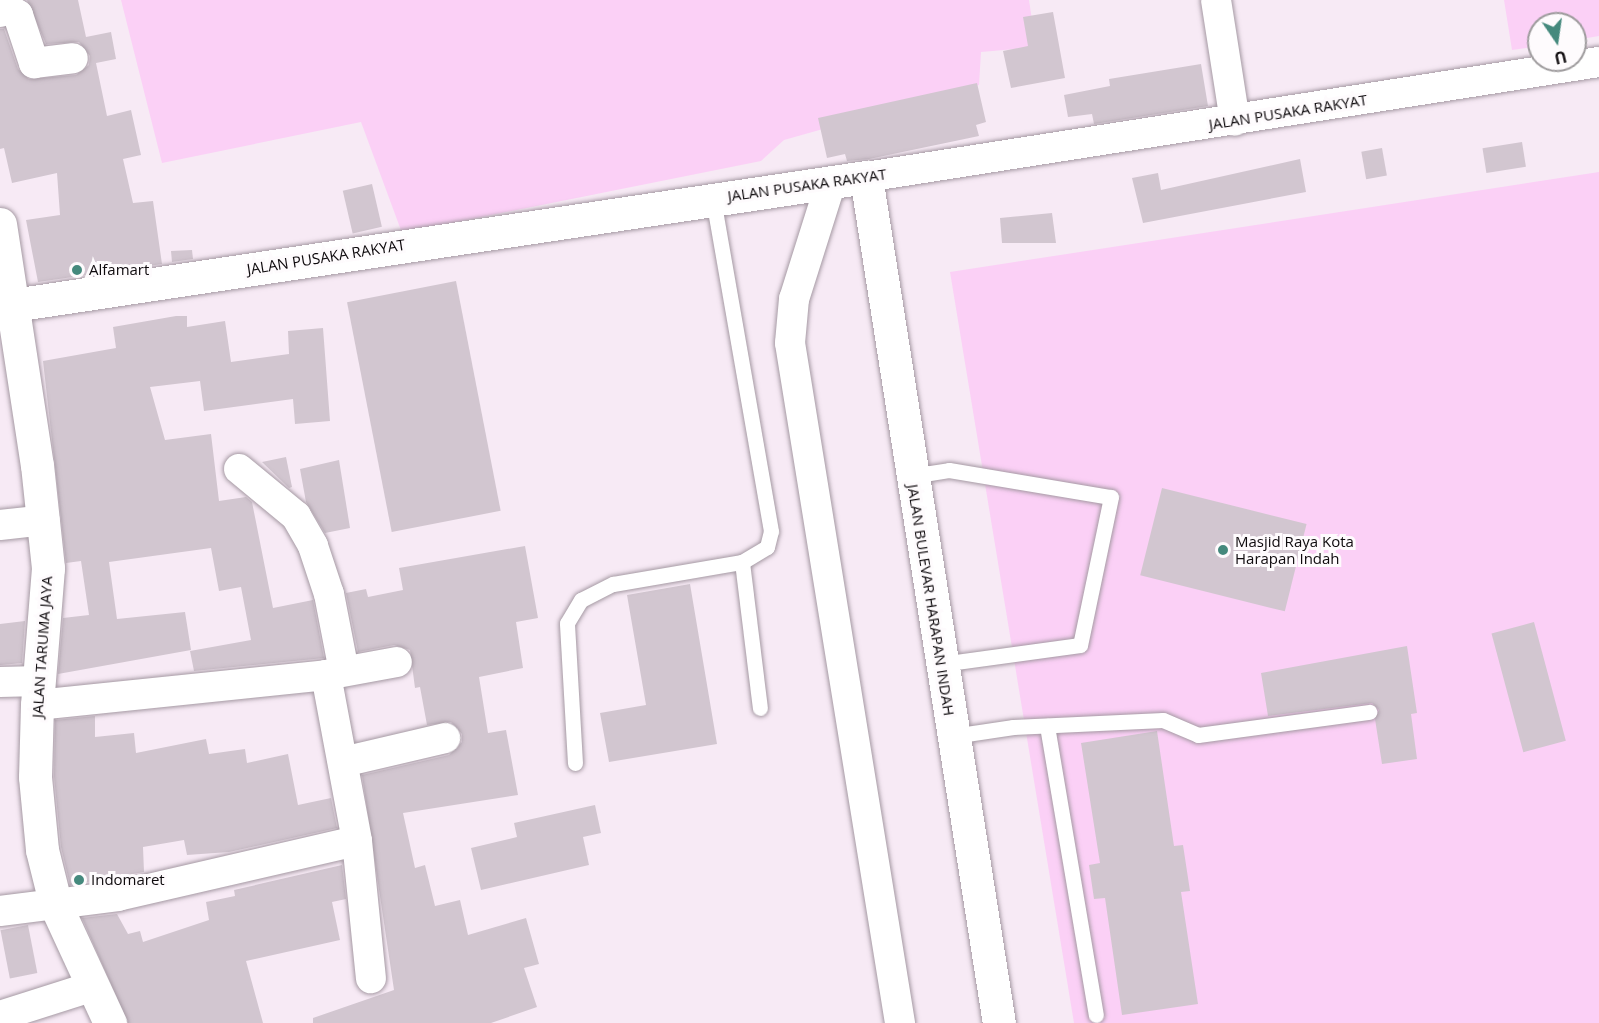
<!DOCTYPE html>
<html>
<head>
<meta charset="utf-8">
<style>
  body { margin:0 }
  #map { position:relative; width:1599px; height:1023px; overflow:hidden; background:#f7eaf5; font-family:"Open Sans",sans-serif }
  div>[style] { position:absolute }
  [style*='--x'] { left:calc(var(--x)*1px); top:calc(var(--y)*1px); width:calc(var(--w)*1px); rotate:calc(var(--a)*1deg) }
  .green>* { inset:0; background:#fbd0f6 }
  .building>* { inset:0; background:#d2c6d0; transform-origin:0 0 }
  .roads { filter:drop-shadow(0 0 2px #a599a3) drop-shadow(0 0 2px #a599a3) }
  .service>* { height:15px; margin:-7.5px; padding:0 7.5px; transform-origin:7.5px; border-radius:7.5px; background:#fff }
  .minor>* { height:30px; margin:-15px; padding:0 15px; transform-origin:15px; border-radius:15px; background:#fff }
  .tertiary>* { height:33px; margin:-16.5px; padding:0 16.5px; transform-origin:16.5px; border-radius:16.5px; background:#fff }
  .primary>* { height:33px; margin:-16.5px; padding:0 16.5px; transform-origin:16.5px; border-radius:16.5px; background:#fff }
  .dots>* { width:16px; height:16px; translate:-50% -50%; box-sizing:border-box; border:3px solid #fefbfd; border-radius:50% }
  span { translate:-50% -50%; white-space:nowrap; text-align:center; line-height:1.15; -webkit-text-stroke:6px #fefbfd; paint-order:stroke }
  .street-label { font-size:15px; color:#0e0a0d }
  .poi-label { font-size:15px; color:#0e0a0d }
  .left { translate:0 -50%; text-align:left }
  .north { position:absolute; left:1527px; top:12px; width:60px; height:60px; box-sizing:border-box; background:#fefbfd; border:2px solid #9e9b9d; border-radius:50%; rotate:167deg; font-size:16px; font-weight:700; line-height:24px; text-align:center; color:#0e0a0d }
  .north::after { content:''; display:block; margin:auto; width:21px; height:27px; background:#45897d; clip-path:polygon(50% 0,100% 100%,50% 72%,0 100%) }
</style>
</head>
<body>
<div id="map">
  <div class="green">
    <div style="clip-path:polygon(121px 0,1029px 0,1036px 47px,981px 52px,979px 85px,784px 140px,761px 161px,402px 233px,361px 122px,162px 163px)"></div>
    <div style="clip-path:polygon(1504px 0,1599px 0,1599px 36px,1575px 40px,1575px 24px,1539px 24px,1539px 46px,1512px 50px)"></div>
    <div style="clip-path:polygon(1599px 172px,1599px 1023px,1074px 1023px,950px 272px)"></div>
  </div>
  <div class="building">
    <div style="clip-path:polygon(27px 0,78px 0,86px 37px,111px 32px,116px 59px,96px 63px,107px 116px,131px 110px,141px 155px,123px 159px,133px 203px,153px 201px,162px 264px,38px 282px,26px 220px,60px 215px,57px 173px,12px 183px,4px 148px,0 149px,0 29px,4px 29px,18px 69px,29px 79px,76px 75px,89px 65px,90px 56px,79px 42px,46px 44px)"></div>
    <div style="clip-path:polygon(1053px 12px,1065px 78px,1011px 88px,1003px 51px,1028px 46px,1023px 17px)"></div>
    <div style="clip-path:polygon(1201px 64px,1208px 106px,1094px 124px,1092px 114px,1068px 117px,1064px 95px,1110px 86px,1109px 79px)"></div>
    <div style="clip-path:polygon(977px 83px,986px 122px,976px 125px,979px 136px,869px 159px,847px 161px,845px 154px,827px 158px,818px 118px)"></div>
    <div style="left:1522px;top:142px;width:25px;height:40px;rotate:81deg"></div>
    <div style="left:1382px;top:148px;width:28px;height:21px;rotate:80deg"></div>
    <div style="clip-path:polygon(1300px 159px,1306px 192px,1143px 223px,1132px 178px,1158px 173px,1161px 190px)"></div>
    <div style="left:372px;top:184px;width:44px;height:30px;rotate:77deg"></div>
    <div style="clip-path:polygon(1052px 213px,1056px 243px,1002px 243px,1000px 218px)"></div>
    <div style="clip-path:polygon(192px 250px,193px 259px,172px 262px,171px 251px)"></div>
    <div style="left:456px;top:281px;width:234px;height:111px;rotate:79deg"></div>
    <div style="clip-path:polygon(176px 316px,187px 316px,187px 327px,225px 321px,231px 362px,289px 354px,288px 331px,323px 328px,330px 421px,295px 424px,293px 399px,204px 411px,200px 381px,150px 387px,165px 440px,211px 434px,219px 501px,246px 497px,252px 502px,273px 608px,313px 600px,324px 658px,194px 671px,190px 651px,251px 640px,241px 587px,219px 591px,211px 548px,109px 562px,117px 619px,185px 612px,191px 650px,58px 674px,63px 618px,89px 615px,81px 561px,66px 563px,43px 361px,116px 348px,113px 327px)"></div>
    <div style="clip-path:polygon(286px 457px,292px 487px,289px 488px,262px 462px)"></div>
    <div style="clip-path:polygon(339px 460px,350px 528px,325px 533px,306px 502px,300px 469px)"></div>
    <div style="left:1162px;top:488px;width:149px;height:90px;rotate:14deg"></div>
    <div style="clip-path:polygon(525px 546px,538px 618px,516px 622px,523px 668px,479px 677px,488px 733px,506px 730px,518px 795px,403px 813px,415px 868px,425px 865px,435px 906px,460px 900px,468px 935px,526px 918px,539px 964px,524px 968px,537px 1007px,491px 1023px,313px 1023px,313px 1018px,394px 990px,362px 775px,449px 755px,462px 742px,462px 734px,451px 722px,427px 725px,420px 687px,415px 688px,410px 650px,394px 645px,358px 652px,346px 593px,366px 589px,368px 597px,403px 590px,399px 568px)"></div>
    <div style="clip-path:polygon(690px 584px,717px 744px,609px 762px,600px 713px,646px 705px,627px 595px)"></div>
    <div style="clip-path:polygon(25px 621px,22px 663px,0 665px,0 624px)"></div>
    <div style="left:1534px;top:622px;width:123px;height:44px;rotate:75deg"></div>
    <div style="clip-path:polygon(1407px 646px,1417px 713px,1411px 714px,1417px 759px,1382px 764px,1375px 719px,1379px 710px,1372px 703px,1268px 716px,1261px 673px)"></div>
    <div style="clip-path:polygon(95px 716px,95px 737px,134px 733px,136px 753px,206px 739px,209px 754px,245px 749px,247px 763px,288px 754px,298px 805px,331px 798px,337px 828px,229px 852px,187px 855px,184px 840px,143px 847px,144px 872px,70px 885px,61px 847px,54px 776px,55px 720px)"></div>
    <div style="clip-path:polygon(1157px 731px,1174px 846px,1183px 845px,1190px 891px,1181px 892px,1198px 1004px,1122px 1015px,1105px 898px,1094px 899px,1089px 865px,1100px 863px,1081px 743px)"></div>
    <div style="clip-path:polygon(595px 805px,601px 833px,583px 837px,589px 865px,481px 890px,471px 848px,517px 837px,514px 823px)"></div>
    <div style="clip-path:polygon(342px 865px,346px 899px,332px 902px,340px 940px,246px 961px,263px 1023px,128px 1023px,82px 918px,117px 914px,128px 934px,140px 931px,143px 942px,209px 920px,206px 902px,235px 896px,234px 890px)"></div>
    <div style="left:28px;top:925px;width:49px;height:28px;rotate:79deg"></div>
  </div>
  <div class="roads">
    <div class="service">
      <div style="--x:911;--y:476;--w:38;--a:-9"></div>
      <div style="--x:949;--y:470;--w:164;--a:9.5"></div>
      <div style="--x:1111;--y:497;--w:151;--a:101.8"></div>
      <div style="--x:1080;--y:645;--w:140;--a:172.2"></div>
      <div style="--x:742;--y:562;--w:147;--a:83"></div>
      <div style="--x:1047;--y:726;--w:293;--a:80.4"></div>
      <div style="--x:953;--y:736;--w:61;--a:-8.5"></div>
      <div style="--x:1013;--y:727;--w:150;--a:-2.7"></div>
      <div style="--x:1163;--y:720;--w:38;--a:23"></div>
      <div style="--x:1198;--y:735;--w:173;--a:-7.7"></div>
      <div style="--x:575;--y:763;--w:140;--a:-93.3"></div>
      <div style="--x:567;--y:623;--w:27;--a:-59"></div>
      <div style="--x:581;--y:600;--w:36;--a:-27"></div>
      <div style="--x:613;--y:584;--w:131;--a:-9.7"></div>
      <div style="--x:742;--y:562;--w:29;--a:-31"></div>
      <div style="--x:767;--y:547;--w:16;--a:-76"></div>
      <div style="--x:771;--y:531;--w:338;--a:-99.9"></div>
    </div>
    <div class="minor">
      <div style="--x:1216;--y:0;--w:122;--a:81.1"></div>
      <div style="--x:0;--y:12;--w:9;--a:-18"></div>
      <div style="--x:9;--y:9;--w:11;--a:34"></div>
      <div style="--x:18;--y:15;--w:51;--a:71.6"></div>
      <div style="--x:34;--y:63;--w:39;--a:-7"></div>
      <div style="--x:866;--y:177;--w:742;--a:-8.92"></div>
      <div style="--x:831;--y:182;--w:123;--a:107.5"></div>
      <div style="--x:794;--y:299;--w:44;--a:95.2"></div>
      <div style="--x:790;--y:343;--w:689;--a:80.81"></div>
      <div style="--x:239;--y:469;--w:74;--a:39.5"></div>
      <div style="--x:296;--y:516;--w:34;--a:60"></div>
      <div style="--x:313;--y:546;--w:51;--a:71.6"></div>
      <div style="--x:329;--y:594;--w:78;--a:79"></div>
      <div style="--x:0;--y:525;--w:45;--a:-6.3"></div>
      <div style="--x:326;--y:675;--w:169;--a:79.4"></div>
      <div style="--x:357;--y:841;--w:138;--a:84.2"></div>
      <div style="--x:0;--y:682;--w:40;--a:-1.4"></div>
      <div style="--x:37;--y:705;--w:291;--a:-5.9"></div>
      <div style="--x:326;--y:675;--w:72;--a:-10.4"></div>
      <div style="--x:343;--y:762;--w:105;--a:-13.2"></div>
      <div style="--x:0;--y:911;--w:119;--a:-7.2"></div>
      <div style="--x:118;--y:896;--w:245;--a:-13"></div>
      <div style="--x:0;--y:1016;--w:96;--a:-17.7"></div>
    </div>
    <div class="tertiary">
      <div style="--x:0;--y:307;--w:876;--a:-8.54"></div>
      <div style="--x:866;--y:177;--w:856;--a:81.07"></div>
    </div>
    <div class="primary">
      <div style="--x:0;--y:224;--w:244;--a:81.3"></div>
      <div style="--x:37;--y:465;--w:104;--a:83.9"></div>
      <div style="--x:48;--y:568;--w:137;--a:94.6"></div>
      <div style="--x:37;--y:705;--w:72;--a:91.6"></div>
      <div style="--x:35;--y:777;--w:73;--a:84.5"></div>
      <div style="--x:42;--y:850;--w:58;--a:76"></div>
      <div style="--x:56;--y:906;--w:129;--a:65.2"></div>
    </div>
  </div>
  <div class="dots">
    <div style="left:77px;top:270px;background:#45897d"></div>
    <div style="left:1223px;top:550px;background:#45897d"></div>
    <div style="left:79px;top:880px;background:#45897d"></div>
  </div>
  <div class="street-label">
    <span style="left:1288px;top:112px;rotate:-9deg">JALAN PUSAKA RAKYAT</span>
    <span style="left:807px;top:185px;rotate:-8deg">JALAN PUSAKA RAKYAT</span>
    <span style="left:326px;top:257px;rotate:-9deg">JALAN PUSAKA RAKYAT</span>
    <span style="left:931px;top:600px;rotate:81deg">JALAN BULEVAR HARAPAN INDAH</span>
    <span style="left:42px;top:647px;rotate:-86deg">JALAN TARUMA JAYA</span>
  </div>
  <div class="poi-label">
    <span class="left" style="left:89px;top:270px">Alfamart</span>
    <span class="left" style="left:1235px;top:550px">Masjid Raya Kota<br>Harapan Indah</span>
    <span class="left" style="left:91px;top:880px">Indomaret</span>
  </div>
  <div class="north">U</div>
</div>
</body>
</html>
